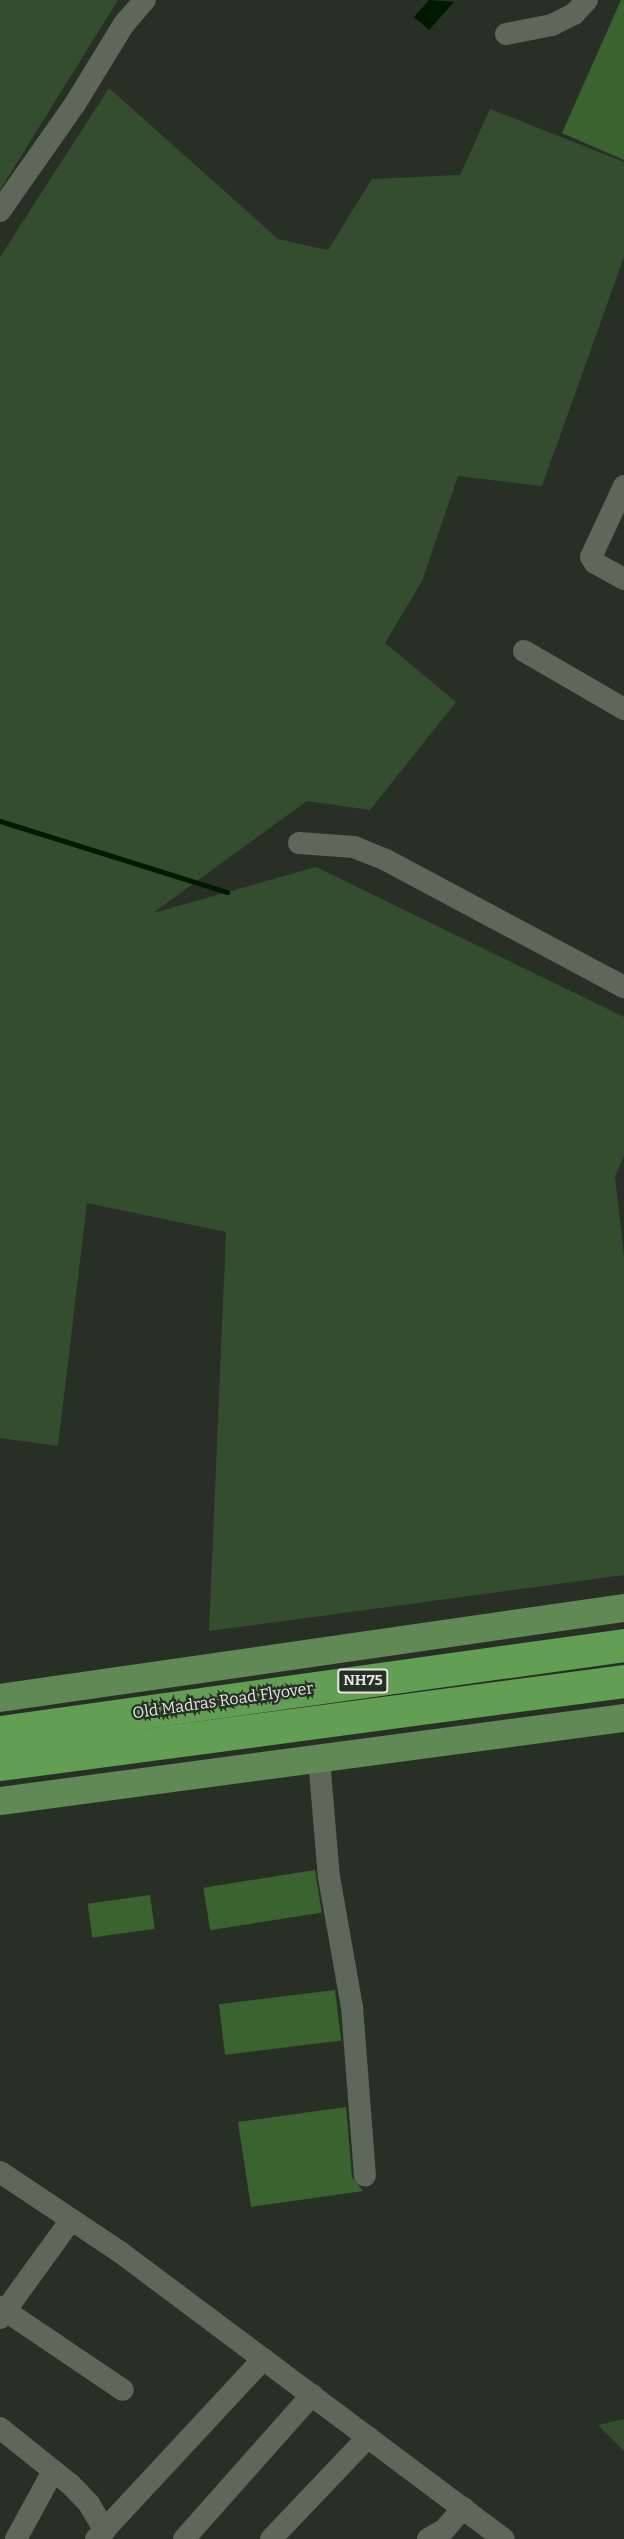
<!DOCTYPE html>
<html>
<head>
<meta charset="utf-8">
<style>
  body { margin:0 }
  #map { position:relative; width:624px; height:2539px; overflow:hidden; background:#283026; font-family:Bitter,serif }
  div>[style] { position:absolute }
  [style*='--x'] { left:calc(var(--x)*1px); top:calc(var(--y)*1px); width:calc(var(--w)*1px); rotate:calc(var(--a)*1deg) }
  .green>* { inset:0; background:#344d2f }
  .water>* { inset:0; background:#001a00 }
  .stream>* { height:5px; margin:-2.5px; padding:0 2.5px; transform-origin:2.5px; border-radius:2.5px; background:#001a00 }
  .building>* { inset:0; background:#3a6330; transform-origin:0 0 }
  .minor>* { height:22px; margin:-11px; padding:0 11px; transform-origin:11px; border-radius:11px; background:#5d675a }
  .major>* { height:28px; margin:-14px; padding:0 14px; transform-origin:14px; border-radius:14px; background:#608956 }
  .highway>* { height:33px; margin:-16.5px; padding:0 16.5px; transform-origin:16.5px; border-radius:16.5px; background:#629f54 }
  span { translate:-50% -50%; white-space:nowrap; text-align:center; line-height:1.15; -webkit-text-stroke:4.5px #283026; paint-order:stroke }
  .shield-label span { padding:2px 4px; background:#283026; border:2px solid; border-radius:4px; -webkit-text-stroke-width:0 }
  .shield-label { font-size:15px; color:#e2e7e0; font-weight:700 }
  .street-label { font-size:16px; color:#e2e7e0 }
</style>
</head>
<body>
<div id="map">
  <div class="green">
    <div style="clip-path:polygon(0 0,118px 0,0 190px)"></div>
    <div style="clip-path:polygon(109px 88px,278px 239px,328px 250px,372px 179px,460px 175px,490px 109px,624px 162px,624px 257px,542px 486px,458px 476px,422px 581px,385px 643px,456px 702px,370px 810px,307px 801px,153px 913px,316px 867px,624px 1017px,624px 1156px,615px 1176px,624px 1257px,624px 1575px,209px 1631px,226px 1232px,87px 1203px,58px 1446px,0 1438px,0 257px)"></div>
    <div style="clip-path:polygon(624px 2419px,624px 2451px,598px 2425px)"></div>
  </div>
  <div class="water">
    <div style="clip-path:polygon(429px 0,454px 2px,429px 30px,414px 17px)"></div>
  </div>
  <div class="stream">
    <div style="--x:0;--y:821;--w:238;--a:17.4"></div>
  </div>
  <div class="building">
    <div style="clip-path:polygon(621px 0,624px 0,624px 160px,562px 133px)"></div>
    <div style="left:315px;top:1870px;width:43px;height:113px;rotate:81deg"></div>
    <div style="left:150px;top:1895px;width:34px;height:63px;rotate:82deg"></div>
    <div style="left:335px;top:1990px;width:51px;height:117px;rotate:83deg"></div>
    <div style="clip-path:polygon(346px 2107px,352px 2177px,363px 2191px,251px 2207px,238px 2122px)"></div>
  </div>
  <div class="minor">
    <div style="--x:506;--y:34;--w:47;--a:-11.1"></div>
    <div style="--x:552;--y:25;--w:25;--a:-27"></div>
    <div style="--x:574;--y:14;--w:19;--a:-47"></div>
    <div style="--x:0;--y:211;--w:131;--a:-55"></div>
    <div style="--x:75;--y:104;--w:94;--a:-58.5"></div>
    <div style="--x:124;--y:24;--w:32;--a:-49"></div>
    <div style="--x:624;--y:486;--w:78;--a:114.9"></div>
    <div style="--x:591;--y:557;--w:7;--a:56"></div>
    <div style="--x:595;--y:563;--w:33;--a:29"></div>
    <div style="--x:524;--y:651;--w:116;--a:30.1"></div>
    <div style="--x:299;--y:843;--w:55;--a:4.2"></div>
    <div style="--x:354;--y:847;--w:35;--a:22"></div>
    <div style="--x:386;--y:860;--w:270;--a:28.1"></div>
    <div style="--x:319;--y:1759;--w:118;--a:85.2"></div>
    <div style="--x:329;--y:1877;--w:132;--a:80"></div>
    <div style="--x:352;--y:2007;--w:169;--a:85.6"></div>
    <div style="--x:0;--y:2172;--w:144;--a:33.7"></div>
    <div style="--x:120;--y:2252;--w:479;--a:36.8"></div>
    <div style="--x:0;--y:2307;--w:148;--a:34"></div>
    <div style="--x:0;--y:2318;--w:121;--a:-54.1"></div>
    <div style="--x:0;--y:2428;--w:90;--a:38.7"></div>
    <div style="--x:70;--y:2484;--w:28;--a:46"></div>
    <div style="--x:89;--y:2504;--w:31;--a:59"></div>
    <div style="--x:16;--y:2539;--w:77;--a:-61.4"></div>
    <div style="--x:96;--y:2539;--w:246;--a:-47.1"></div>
    <div style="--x:184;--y:2539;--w:193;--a:-48.4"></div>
    <div style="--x:271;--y:2539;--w:141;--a:-46.4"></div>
    <div style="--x:428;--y:2539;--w:20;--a:-30"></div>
    <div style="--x:445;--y:2529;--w:28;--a:-49"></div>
  </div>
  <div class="major">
    <div style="--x:0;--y:1698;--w:630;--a:-8.21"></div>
    <div style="--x:0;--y:1801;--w:629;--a:-7.58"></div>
  </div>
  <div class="highway">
    <div style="--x:0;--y:1732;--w:630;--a:-7.94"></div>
    <div style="--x:0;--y:1764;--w:629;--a:-7.58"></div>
  </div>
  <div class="shield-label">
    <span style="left:363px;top:1681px">NH75</span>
  </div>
  <div class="street-label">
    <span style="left:223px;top:1701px;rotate:-8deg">Old Madras Road Flyover</span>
  </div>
</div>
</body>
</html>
